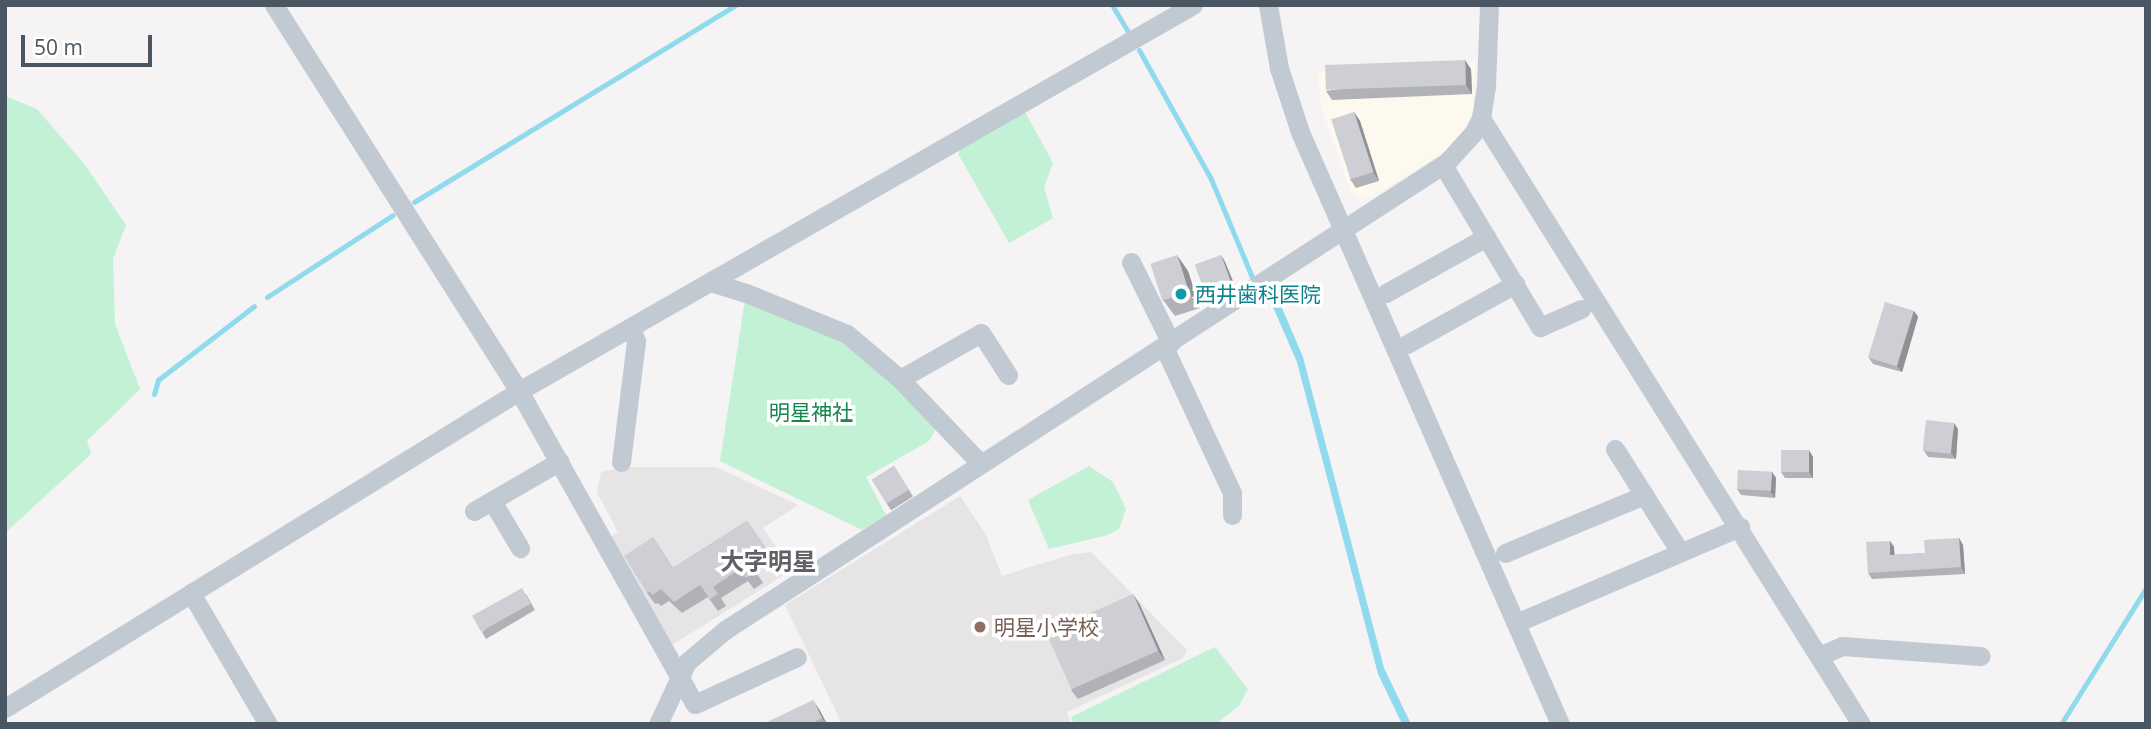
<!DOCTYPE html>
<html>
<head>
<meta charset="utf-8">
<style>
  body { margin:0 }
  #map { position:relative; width:2151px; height:729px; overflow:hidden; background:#f5f3f3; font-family:"Open Sans","Noto Sans JP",sans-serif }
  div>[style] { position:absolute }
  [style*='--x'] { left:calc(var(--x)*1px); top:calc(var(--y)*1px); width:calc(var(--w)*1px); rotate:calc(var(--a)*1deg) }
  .commercial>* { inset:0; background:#fdf9ef }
  .education>* { inset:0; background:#e6e4e5 }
  .green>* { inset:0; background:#c3f1d5 }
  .water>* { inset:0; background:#90daee }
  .stream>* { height:5px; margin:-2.5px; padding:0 2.5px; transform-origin:2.5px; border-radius:2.5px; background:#90daee }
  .minor>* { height:19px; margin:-9.5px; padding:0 9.5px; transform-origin:9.5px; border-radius:9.5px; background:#c1cad2 }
  .wall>* { inset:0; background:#b0b2b7; transform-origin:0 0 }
  .shaded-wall>* { inset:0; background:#909195 }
  .building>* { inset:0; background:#cdcfd5; transform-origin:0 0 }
  .dots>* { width:19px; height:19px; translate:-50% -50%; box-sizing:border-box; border:4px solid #fff; border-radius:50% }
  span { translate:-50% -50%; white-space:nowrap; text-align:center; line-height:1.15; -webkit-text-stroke:7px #fff; paint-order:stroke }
  .culture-label { font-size:21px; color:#0d838f }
  .left { translate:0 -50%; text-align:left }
  .park-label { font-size:21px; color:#17864f }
  .education-label { font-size:21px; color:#785e54 }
  .quarter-label { font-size:24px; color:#5f6368; font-weight:700 }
  .frame { position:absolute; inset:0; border:7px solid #4a5661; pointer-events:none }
  .scale { position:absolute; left:21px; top:35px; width:131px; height:32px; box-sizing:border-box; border:4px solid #4a5661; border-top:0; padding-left:9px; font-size:21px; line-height:24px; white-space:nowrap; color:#4a5661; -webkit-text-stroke:5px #fff; paint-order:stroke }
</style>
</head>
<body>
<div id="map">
  <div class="commercial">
    <div style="clip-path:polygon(1475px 62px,1473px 110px,1464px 131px,1447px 150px,1374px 196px,1363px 200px,1351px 194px,1321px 106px,1318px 72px)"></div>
  </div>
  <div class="education">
    <div style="clip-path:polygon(626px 467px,716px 467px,798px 505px,763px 528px,792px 570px,672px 645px,607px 539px,618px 532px,597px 492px,601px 472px)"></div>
    <div style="clip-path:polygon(960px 496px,985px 533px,1002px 576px,1069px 555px,1091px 552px,1187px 650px,1183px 658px,1067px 712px,1071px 724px,842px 724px,785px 605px)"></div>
  </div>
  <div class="green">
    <div style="clip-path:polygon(5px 96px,37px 109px,85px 165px,126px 225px,113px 259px,115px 324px,140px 389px,87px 441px,91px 454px,5px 533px)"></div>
    <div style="clip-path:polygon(1024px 110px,1053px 163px,1044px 187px,1053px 218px,1009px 243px,958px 154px,961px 148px)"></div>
    <div style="clip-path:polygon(746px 293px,847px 334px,941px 419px,929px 441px,866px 477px,886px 515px,862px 530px,720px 461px)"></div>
    <div style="clip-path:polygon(1089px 466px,1113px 482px,1126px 509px,1119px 529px,1108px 535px,1049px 549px,1028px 500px)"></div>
    <div style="clip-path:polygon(1215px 647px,1248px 689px,1239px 706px,1216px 724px,1074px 724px,1071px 717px)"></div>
  </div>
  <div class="water">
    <div style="clip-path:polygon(1279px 301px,1303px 357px,1384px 668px,1411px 724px,1402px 724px,1378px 674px,1297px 362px,1272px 305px)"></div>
  </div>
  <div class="stream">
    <div style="--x:1112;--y:5;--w:31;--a:59"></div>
    <div style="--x:1139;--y:50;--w:148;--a:60.8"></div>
    <div style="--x:1211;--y:179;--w:106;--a:67.3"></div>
    <div style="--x:414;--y:202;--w:377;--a:-31.5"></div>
    <div style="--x:267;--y:297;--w:150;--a:-33.1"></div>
    <div style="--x:154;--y:394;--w:15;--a:-74"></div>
    <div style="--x:158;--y:380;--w:121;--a:-37.6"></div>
    <div style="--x:2061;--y:724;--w:160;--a:-58"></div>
  </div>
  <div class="minor">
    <div style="--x:274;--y:5;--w:457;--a:57.6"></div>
    <div style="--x:519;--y:391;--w:359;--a:60.7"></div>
    <div style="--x:695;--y:704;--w:112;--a:-24.7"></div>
    <div style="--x:1268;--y:5;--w:64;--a:80.1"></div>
    <div style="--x:1279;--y:68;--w:67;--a:71.8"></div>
    <div style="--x:1300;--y:132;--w:647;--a:66.29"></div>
    <div style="--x:1481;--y:118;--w:715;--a:57.91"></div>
    <div style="--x:1443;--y:165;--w:189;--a:59.1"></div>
    <div style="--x:1540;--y:327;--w:45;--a:-23.7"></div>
    <div style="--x:1131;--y:262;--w:90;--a:63.7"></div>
    <div style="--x:710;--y:282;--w:38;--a:17"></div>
    <div style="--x:746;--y:293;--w:109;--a:22.1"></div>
    <div style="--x:847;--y:334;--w:70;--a:40.3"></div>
    <div style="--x:900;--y:379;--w:117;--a:46.4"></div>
    <div style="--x:1386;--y:293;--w:115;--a:-29.2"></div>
    <div style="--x:1407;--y:344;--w:124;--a:-29.1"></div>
    <div style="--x:1164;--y:347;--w:161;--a:65"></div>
    <div style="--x:1232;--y:493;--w:22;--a:90"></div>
    <div style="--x:900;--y:379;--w:93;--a:-29.6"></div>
    <div style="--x:981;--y:333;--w:50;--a:57.3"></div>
    <div style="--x:1615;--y:449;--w:122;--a:57.7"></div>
    <div style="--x:621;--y:462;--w:122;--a:-82.9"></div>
    <div style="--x:636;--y:341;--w:14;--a:-111"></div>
    <div style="--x:492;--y:501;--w:55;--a:59.2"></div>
    <div style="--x:474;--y:511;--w:99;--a:-30.2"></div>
    <div style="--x:1505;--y:553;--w:151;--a:-22.6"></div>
    <div style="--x:191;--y:593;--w:152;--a:59.6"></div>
    <div style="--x:1516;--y:623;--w:244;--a:-23.2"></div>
    <div style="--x:1821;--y:655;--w:23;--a:-23"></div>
    <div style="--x:1842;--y:646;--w:139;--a:4.1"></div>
    <div style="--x:5;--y:708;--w:604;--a:-31.66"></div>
    <div style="--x:519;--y:391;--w:777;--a:-29.8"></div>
    <div style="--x:658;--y:724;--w:68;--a:-64.9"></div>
    <div style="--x:687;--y:662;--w:50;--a:-40.1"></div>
    <div style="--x:725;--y:630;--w:860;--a:-32.95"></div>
    <div style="--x:1447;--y:162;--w:40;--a:-48"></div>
    <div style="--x:1474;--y:132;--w:16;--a:-63"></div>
    <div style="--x:1481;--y:118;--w:31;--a:-81"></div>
    <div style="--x:1486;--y:87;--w:82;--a:-87.9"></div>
  </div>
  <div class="wall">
    <div style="clip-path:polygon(1471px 69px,1472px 94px,1332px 100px,1326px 91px)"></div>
    <div style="clip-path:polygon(1354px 112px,1360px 121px,1379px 181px,1356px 188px,1350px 179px)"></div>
    <div style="clip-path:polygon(1221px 255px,1225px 262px,1235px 286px,1208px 296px,1204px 290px)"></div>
    <div style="clip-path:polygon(1188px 271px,1200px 308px,1175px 316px,1163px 300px)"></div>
    <div style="clip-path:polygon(1914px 311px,1918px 317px,1902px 372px,1873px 364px,1869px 358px)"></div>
    <div style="clip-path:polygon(1958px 429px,1956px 459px,1928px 457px,1924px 451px)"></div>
    <div style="clip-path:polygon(1813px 457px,1813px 478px,1785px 478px,1781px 472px)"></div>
    <div style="left:894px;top:466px;width:36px;height:26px;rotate:58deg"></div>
    <div style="clip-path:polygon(1772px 472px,1776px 478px,1775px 498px,1741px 495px,1737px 489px)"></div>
    <div style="clip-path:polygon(747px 521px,775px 561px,756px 572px,763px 583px,754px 589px,748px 581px,721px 598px,726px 606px,718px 611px,708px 597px,682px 613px,669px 601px,661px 606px,658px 603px,655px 604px,647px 593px,653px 537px,673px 568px)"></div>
    <div style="clip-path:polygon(1959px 538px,1963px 545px,1965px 574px,1872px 579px,1868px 573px,1890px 541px,1894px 547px,1894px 555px,1925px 553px)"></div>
    <div style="clip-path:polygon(526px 594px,535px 610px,486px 639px,482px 632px)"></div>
    <div style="clip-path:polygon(1139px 603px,1165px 660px,1078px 699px,1071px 690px)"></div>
    <div style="clip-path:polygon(819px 709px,827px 724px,763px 724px)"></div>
  </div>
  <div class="shaded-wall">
    <div style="clip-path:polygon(1465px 60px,1471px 69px,1472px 94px,1466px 85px)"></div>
    <div style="clip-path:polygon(1354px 112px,1360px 121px,1379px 181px,1373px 172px)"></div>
    <div style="clip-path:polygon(1177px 255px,1188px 271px,1200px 308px,1189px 292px)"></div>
    <div style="clip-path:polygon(1221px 255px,1225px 262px,1235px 286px,1230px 280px)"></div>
    <div style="clip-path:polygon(1914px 311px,1918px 317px,1902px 372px,1897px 366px)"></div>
    <div style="clip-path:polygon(1954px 423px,1958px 429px,1956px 459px,1951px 453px)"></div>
    <div style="clip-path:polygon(1809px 450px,1813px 457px,1813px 478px,1809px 472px)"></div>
    <div style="clip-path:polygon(1772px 472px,1776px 478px,1775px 498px,1770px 491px)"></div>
    <div style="clip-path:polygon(1959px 538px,1963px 545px,1965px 574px,1961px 567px)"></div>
    <div style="clip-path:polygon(1890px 541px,1894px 547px,1895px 561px,1890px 555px)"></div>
    <div style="clip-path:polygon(1133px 594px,1139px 603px,1165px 660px,1158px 651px)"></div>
    <div style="clip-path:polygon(813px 700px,819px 709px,827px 724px,822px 718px)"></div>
  </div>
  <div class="building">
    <div style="left:1465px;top:60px;width:25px;height:140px;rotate:88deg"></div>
    <div style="left:1354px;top:112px;width:63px;height:24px;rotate:72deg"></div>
    <div style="left:1177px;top:255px;width:39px;height:28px;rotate:72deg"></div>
    <div style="left:1221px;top:255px;width:27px;height:28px;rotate:70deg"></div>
    <div style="left:1885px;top:302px;width:30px;height:58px;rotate:17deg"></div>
    <div style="left:1926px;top:420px;width:28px;height:31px;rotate:6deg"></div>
    <div style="left:1781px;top:450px;width:28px;height:22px"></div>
    <div style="left:894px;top:466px;width:28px;height:26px;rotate:58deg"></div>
    <div style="left:1738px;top:470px;width:34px;height:19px;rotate:3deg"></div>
    <div style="clip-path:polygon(747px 521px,767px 549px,748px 561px,755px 571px,746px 578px,740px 569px,713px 587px,718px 594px,710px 599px,700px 585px,674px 602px,661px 589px,652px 595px,650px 591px,647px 593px,624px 556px,653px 537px,673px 568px)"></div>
    <div style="clip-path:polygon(1959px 538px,1961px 567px,1868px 573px,1866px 542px,1890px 541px,1890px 555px,1925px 553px,1924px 540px)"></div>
    <div style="left:522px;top:588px;width:18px;height:57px;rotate:61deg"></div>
    <div style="left:1133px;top:594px;width:62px;height:95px;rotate:66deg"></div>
    <div style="clip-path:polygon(813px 700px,822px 718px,810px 724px,763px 724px)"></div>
  </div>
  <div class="dots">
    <div style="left:1181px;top:294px;background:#0f9aa8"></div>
    <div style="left:980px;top:627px;background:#8d6e63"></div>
  </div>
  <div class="culture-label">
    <span class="left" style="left:1195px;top:294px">西井歯科医院</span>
  </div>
  <div class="park-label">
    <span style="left:811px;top:412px">明星神社</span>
  </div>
  <div class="education-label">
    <span class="left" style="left:994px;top:627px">明星小学校</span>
  </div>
  <div class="quarter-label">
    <span style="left:768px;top:561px">大字明星</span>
  </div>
  <div class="frame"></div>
  <div class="scale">50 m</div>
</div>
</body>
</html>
